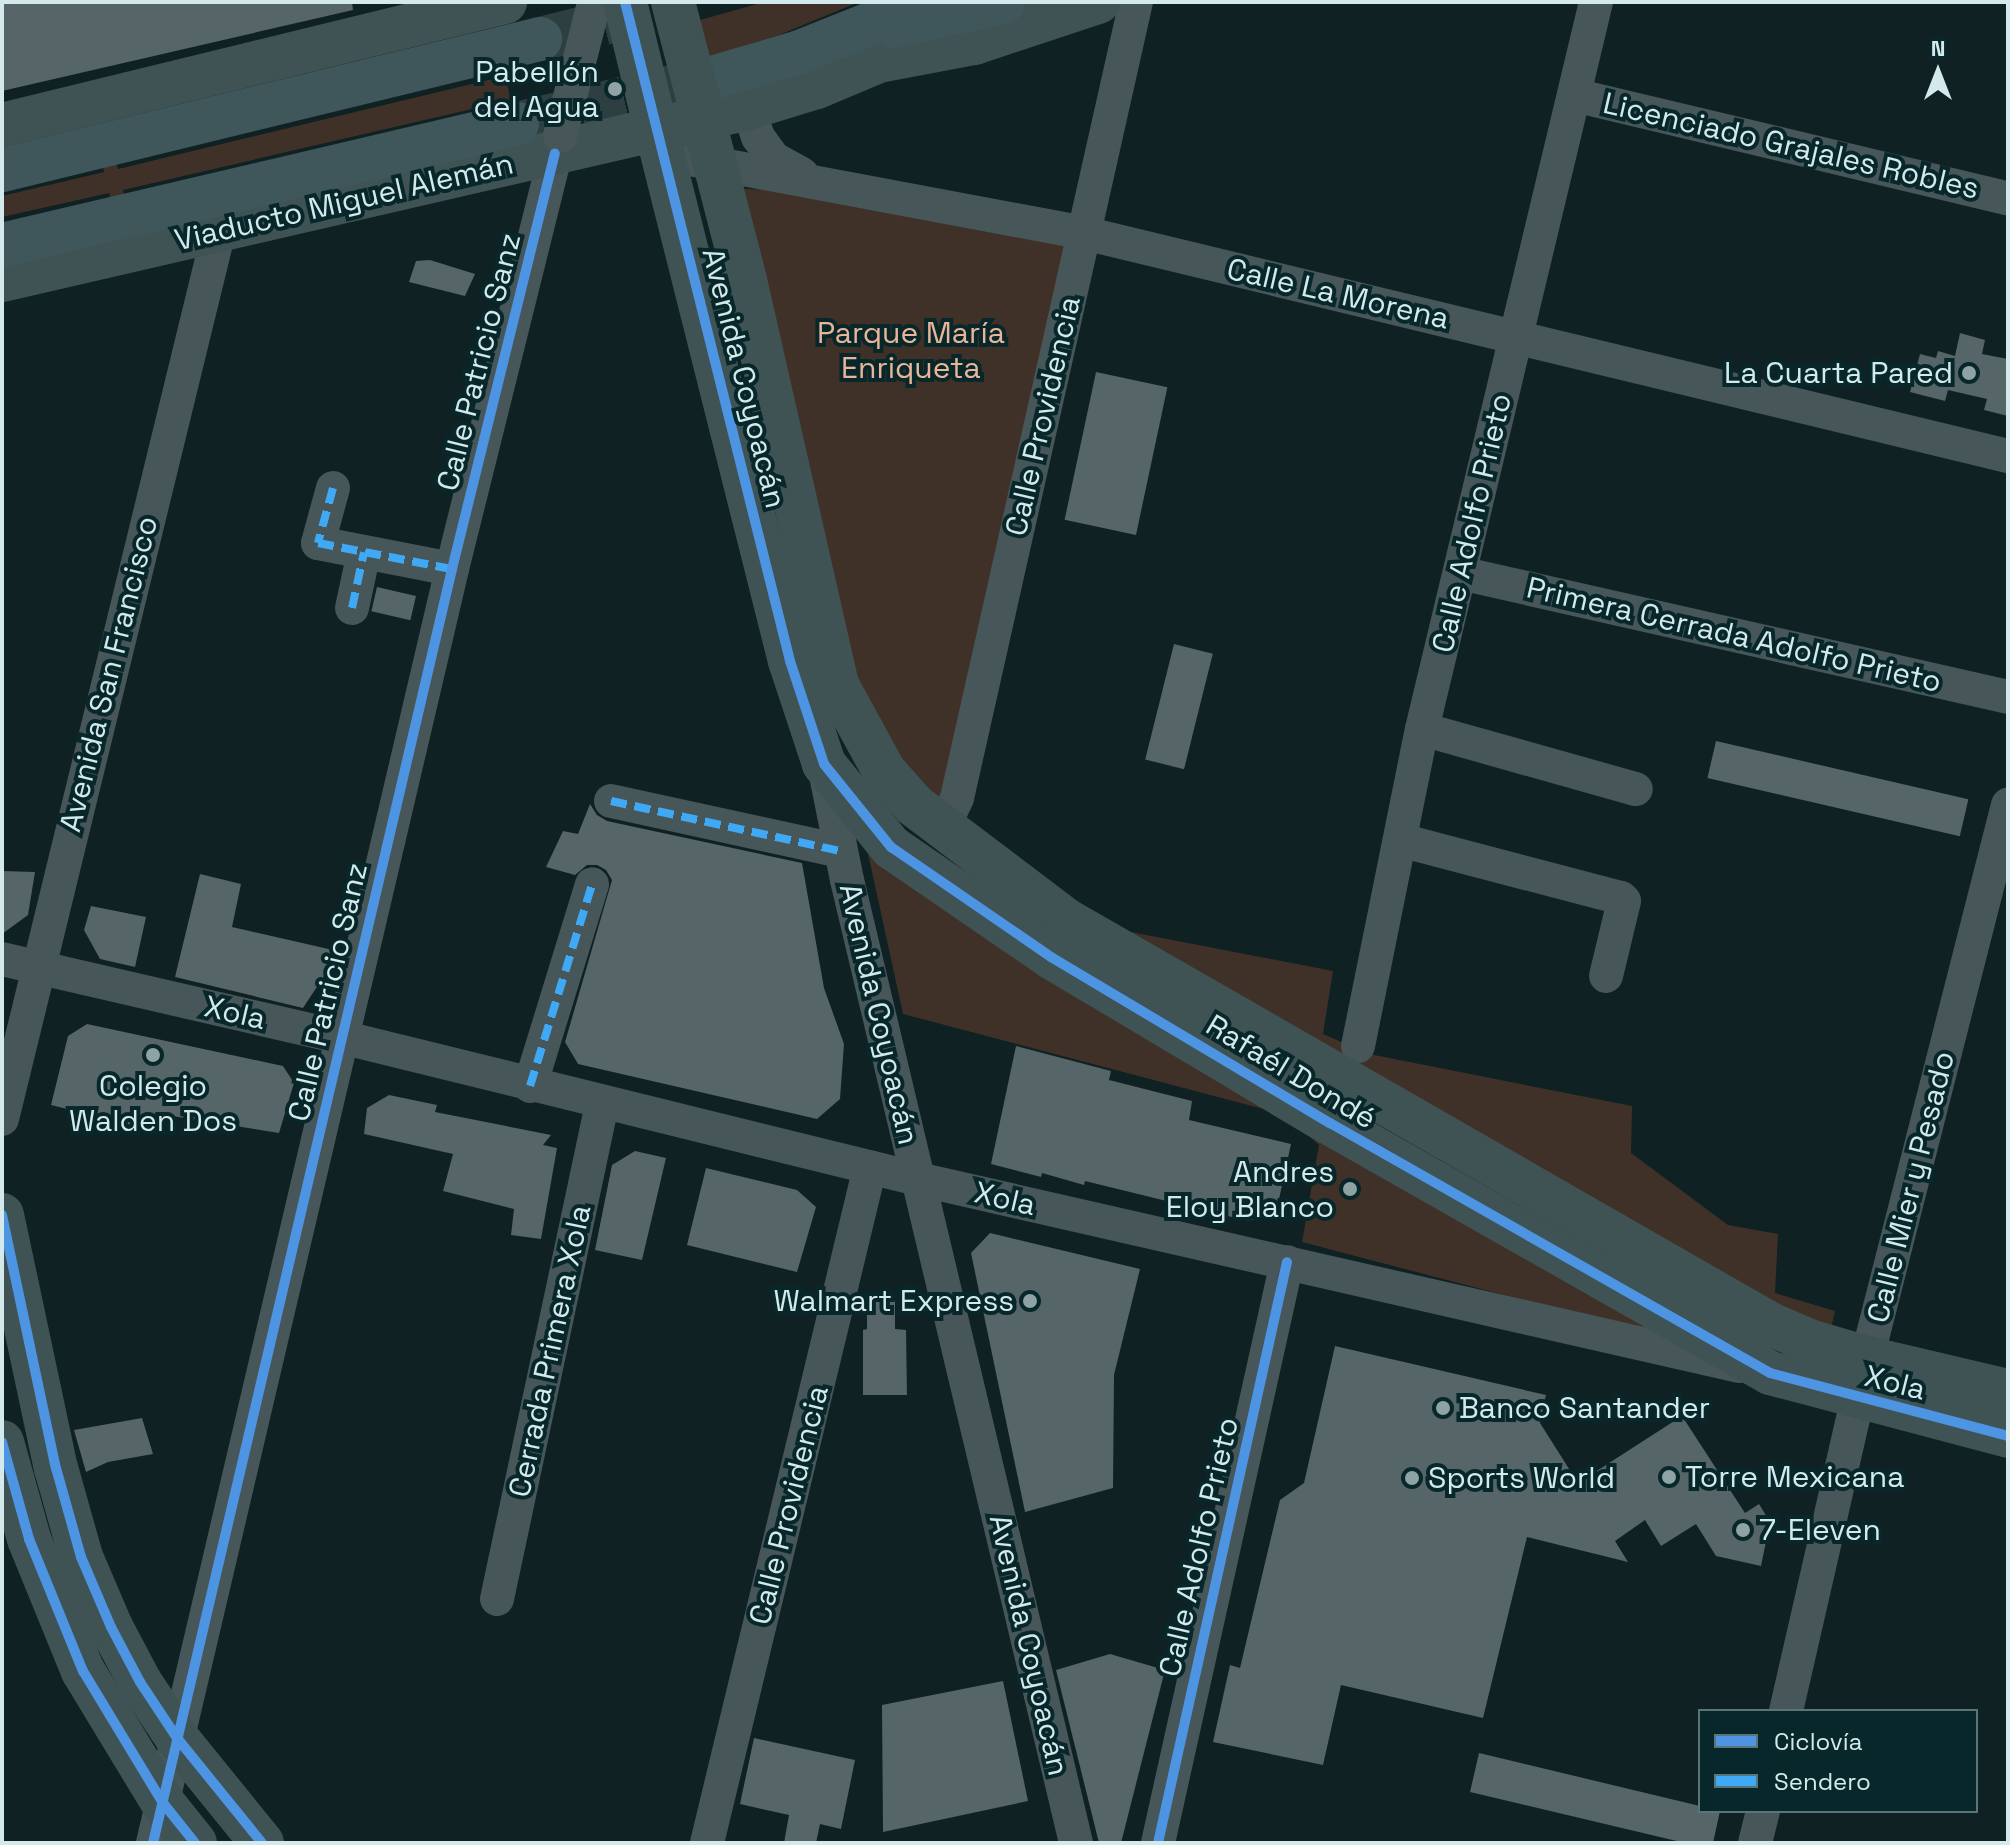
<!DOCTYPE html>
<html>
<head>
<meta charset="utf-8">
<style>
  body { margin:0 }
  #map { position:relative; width:2010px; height:1845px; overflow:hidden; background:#0f2122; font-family:"Space Grotesk",sans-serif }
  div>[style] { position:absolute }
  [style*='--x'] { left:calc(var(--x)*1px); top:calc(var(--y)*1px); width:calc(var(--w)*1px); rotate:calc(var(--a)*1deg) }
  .green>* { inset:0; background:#3f3127 }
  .building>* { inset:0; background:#566567; transform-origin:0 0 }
  .highway-tunnel>* { height:44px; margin-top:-22px; transform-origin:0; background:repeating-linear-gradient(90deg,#2d3f40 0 44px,transparent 0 66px) }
  .minor>* { height:34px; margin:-17px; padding:0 17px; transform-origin:17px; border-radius:17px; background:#475658 }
  .major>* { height:44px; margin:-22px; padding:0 22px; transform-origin:22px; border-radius:22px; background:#3f5355 }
  .highway>* { height:44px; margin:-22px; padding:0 22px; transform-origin:22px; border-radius:22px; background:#3f575a }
  .minor-bridge>* { height:34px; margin:-17px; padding:0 17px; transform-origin:17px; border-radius:17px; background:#475658 }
  .major-bridge>* { height:44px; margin:-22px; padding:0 22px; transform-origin:22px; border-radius:22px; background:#3f5355 }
  .quiet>* { height:8px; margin-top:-4px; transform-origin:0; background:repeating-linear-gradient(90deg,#3fa9f5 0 16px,transparent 0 24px) }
  .cycleway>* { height:10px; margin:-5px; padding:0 5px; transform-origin:5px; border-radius:5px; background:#4d94e3 }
  .dots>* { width:22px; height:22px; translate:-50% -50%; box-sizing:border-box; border:4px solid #07272a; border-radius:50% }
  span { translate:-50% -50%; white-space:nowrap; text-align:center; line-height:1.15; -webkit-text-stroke:8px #07272a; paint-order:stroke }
  .poi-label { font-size:30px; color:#d4e9ec }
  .right { translate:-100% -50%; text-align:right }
  .left { translate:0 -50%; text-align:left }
  .street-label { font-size:30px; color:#d4e9ec }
  .park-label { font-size:30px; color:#e8b599 }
  .frame { position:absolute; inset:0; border:4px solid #d4e9ec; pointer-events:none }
  .legend { position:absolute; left:1698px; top:1709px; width:280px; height:104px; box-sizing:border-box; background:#07272a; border:2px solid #597578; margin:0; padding:10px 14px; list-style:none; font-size:24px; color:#d4e9ec }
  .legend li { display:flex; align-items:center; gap:16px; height:40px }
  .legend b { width:40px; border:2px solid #597578 }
  .north { position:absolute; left:1898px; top:32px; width:80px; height:80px; -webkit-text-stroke:6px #07272a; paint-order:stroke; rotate:0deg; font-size:22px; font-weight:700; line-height:32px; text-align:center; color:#d4e9ec }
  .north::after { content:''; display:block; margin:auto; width:28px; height:36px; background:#d4e9ec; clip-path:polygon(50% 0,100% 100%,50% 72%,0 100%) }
</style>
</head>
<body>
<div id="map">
  <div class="green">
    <div style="clip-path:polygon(764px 2px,859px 2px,779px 35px,709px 57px,700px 20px)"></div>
    <div style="clip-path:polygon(505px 76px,511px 100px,123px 190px,124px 196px,111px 200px,109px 193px,2px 217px,2px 196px,104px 172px,103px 166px,116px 162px,118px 169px)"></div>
    <div style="clip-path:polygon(733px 188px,803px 192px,1077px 238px,942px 814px,865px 724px)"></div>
    <div style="clip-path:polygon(867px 849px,1706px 1348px,1302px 1242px,1319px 1145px,1286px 1115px,903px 1014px)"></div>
    <div style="clip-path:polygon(1079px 922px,1333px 971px,1323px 1034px,1369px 1054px,1632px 1106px,1631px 1153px,1728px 1225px,1778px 1234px,1775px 1293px,1835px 1311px,1829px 1338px)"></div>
  </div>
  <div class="building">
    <div style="clip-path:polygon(2px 2px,352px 2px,353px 10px,2px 91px)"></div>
    <div style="clip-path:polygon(430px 260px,475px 274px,465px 296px,409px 282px,416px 261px)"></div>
    <div style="clip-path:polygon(1960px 333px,1985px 340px,1982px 354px,2008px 359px,2008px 416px,1984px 410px,1987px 399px,1948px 390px,1945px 401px,1910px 392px,1920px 354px,1936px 358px,1938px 351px,1955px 356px)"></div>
    <div style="left:1096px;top:372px;width:73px;height:151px;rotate:12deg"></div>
    <div style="left:377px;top:587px;width:40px;height:25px;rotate:13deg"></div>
    <div style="left:1174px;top:644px;width:40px;height:119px;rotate:14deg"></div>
    <div style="left:1716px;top:741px;width:259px;height:38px;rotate:13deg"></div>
    <div style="clip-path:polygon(590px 804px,597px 815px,607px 821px,802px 863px,824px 988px,844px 1044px,840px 1099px,817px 1119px,578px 1064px,565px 1042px,612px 880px,606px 870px,597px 865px,587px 865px,575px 875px,546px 867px,563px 831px,578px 834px)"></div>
    <div style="clip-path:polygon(2px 871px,35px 872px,28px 915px,2px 934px)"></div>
    <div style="clip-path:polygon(200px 874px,241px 884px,232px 927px,333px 950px,330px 967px,303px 1008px,175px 977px)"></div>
    <div style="clip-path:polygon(91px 906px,146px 917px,135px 967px,100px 959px,84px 930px)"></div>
    <div style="clip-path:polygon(87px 1024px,283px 1066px,294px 1083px,279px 1133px,159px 1114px,156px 1131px,51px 1105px,68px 1036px)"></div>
    <div style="clip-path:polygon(1016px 1046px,1111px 1071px,1109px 1080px,1192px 1101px,1189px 1120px,1291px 1144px,1276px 1213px,1248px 1221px,1085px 1181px,1084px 1185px,1042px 1173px,1041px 1177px,991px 1164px)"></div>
    <div style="clip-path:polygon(389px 1095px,437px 1105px,435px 1112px,551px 1135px,543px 1145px,557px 1148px,541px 1239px,511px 1235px,514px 1209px,443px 1191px,453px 1154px,364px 1134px,367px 1108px)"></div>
    <div style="clip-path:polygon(635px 1151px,666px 1158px,642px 1260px,595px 1250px,612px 1165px)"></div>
    <div style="clip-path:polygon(706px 1168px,797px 1190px,816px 1207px,797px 1272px,687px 1245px)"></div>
    <div style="clip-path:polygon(990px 1233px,1140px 1269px,1114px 1375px,1113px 1488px,1025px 1512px,971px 1253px)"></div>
    <div style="clip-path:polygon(895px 1300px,895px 1329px,906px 1330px,907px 1395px,863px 1395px,863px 1330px,867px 1329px,867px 1301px)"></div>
    <div style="clip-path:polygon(1335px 1346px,1546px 1395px,1540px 1423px,1578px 1483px,1682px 1416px,1745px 1513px,1759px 1504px,1770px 1522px,1761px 1566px,1716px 1556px,1696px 1524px,1661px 1546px,1645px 1520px,1615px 1541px,1628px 1562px,1527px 1537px,1483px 1718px,1341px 1685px,1323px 1765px,1213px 1742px,1230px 1665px,1240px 1668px,1280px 1500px,1304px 1483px)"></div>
    <div style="clip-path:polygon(142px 1418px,153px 1454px,108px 1462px,86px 1472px,74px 1430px)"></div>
    <div style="clip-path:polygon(1110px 1654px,1165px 1670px,1121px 1843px,1099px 1843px,1056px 1670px)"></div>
    <div style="clip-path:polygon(1003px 1681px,1028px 1801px,883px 1832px,882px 1705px)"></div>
    <div style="clip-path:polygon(754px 1738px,855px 1760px,841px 1829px,820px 1824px,816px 1843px,784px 1843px,789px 1815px,740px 1804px)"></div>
    <div style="clip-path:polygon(1479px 1753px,1700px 1806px,1700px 1811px,1720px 1811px,1713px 1843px,1685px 1843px,1470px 1792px)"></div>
  </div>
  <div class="highway-tunnel">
    <div style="--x:540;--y:39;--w:152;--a:-14.1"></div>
    <div style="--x:517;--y:124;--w:204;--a:-13.4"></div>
  </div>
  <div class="minor">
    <div style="--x:1574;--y:95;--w:446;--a:13.4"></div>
    <div style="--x:748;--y:108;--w:31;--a:71"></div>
    <div style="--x:758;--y:137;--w:26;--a:54"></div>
    <div style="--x:773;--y:158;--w:33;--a:29"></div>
    <div style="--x:663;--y:154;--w:428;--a:10.6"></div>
    <div style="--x:1084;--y:233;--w:951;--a:13.57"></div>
    <div style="--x:333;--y:488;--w:57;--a:105.3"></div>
    <div style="--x:318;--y:543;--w:136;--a:11"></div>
    <div style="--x:1460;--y:573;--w:562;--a:12.75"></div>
    <div style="--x:352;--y:608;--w:57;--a:-77.9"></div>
    <div style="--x:1422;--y:729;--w:222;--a:15.7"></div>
    <div style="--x:824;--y:765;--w:117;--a:78.7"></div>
    <div style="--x:847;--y:880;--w:990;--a:76.62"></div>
    <div style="--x:611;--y:801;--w:234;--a:12.3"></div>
    <div style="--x:943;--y:828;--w:33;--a:-65"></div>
    <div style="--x:957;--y:798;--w:816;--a:-77.33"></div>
    <div style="--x:1400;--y:840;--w:228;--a:14.7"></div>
    <div style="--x:1621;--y:898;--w:4;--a:45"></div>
    <div style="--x:1624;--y:901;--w:77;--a:103.5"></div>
    <div style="--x:2;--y:959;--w:348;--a:13"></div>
    <div style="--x:341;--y:1037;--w:594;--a:13.83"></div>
    <div style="--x:918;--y:1179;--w:842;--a:12.83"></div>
    <div style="--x:1358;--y:1046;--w:323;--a:-78.6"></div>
    <div style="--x:1422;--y:729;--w:748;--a:-76.54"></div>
    <div style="--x:530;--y:1086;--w:211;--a:-72.9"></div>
    <div style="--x:2;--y:1119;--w:914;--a:-76.27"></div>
    <div style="--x:497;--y:1599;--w:506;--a:-78.02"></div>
    <div style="--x:1786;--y:1711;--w:362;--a:-77.1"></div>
    <div style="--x:1867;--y:1358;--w:571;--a:-75.7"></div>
    <div style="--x:153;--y:1843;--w:1309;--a:-76.79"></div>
    <div style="--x:452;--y:569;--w:446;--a:-76"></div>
    <div style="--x:707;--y:1843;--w:695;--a:-76.44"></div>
    <div style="--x:1158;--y:1843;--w:595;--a:-77.48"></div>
    <div style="--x:1755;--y:1843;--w:33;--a:-76"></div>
  </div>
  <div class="major">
    <div style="--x:699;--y:102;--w:184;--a:75.5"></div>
    <div style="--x:745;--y:280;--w:415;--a:77.2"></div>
    <div style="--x:837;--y:685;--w:98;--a:61.3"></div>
    <div style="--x:884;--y:771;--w:45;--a:48.6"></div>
    <div style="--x:914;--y:805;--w:191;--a:37.1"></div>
    <div style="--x:1066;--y:920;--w:812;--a:29.85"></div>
    <div style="--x:1770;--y:1324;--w:46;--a:23.2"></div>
    <div style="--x:1812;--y:1342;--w:57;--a:16.2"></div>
    <div style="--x:1867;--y:1358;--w:145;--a:13.2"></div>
    <div style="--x:652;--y:113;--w:565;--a:75.87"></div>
    <div style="--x:790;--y:661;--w:108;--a:71.7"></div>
    <div style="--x:824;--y:764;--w:107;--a:51.1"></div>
    <div style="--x:891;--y:847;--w:194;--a:34.5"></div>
    <div style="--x:1051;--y:957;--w:325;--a:30.8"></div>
    <div style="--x:1330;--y:1123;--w:506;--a:29.6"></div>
    <div style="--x:1770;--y:1373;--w:246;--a:14.8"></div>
    <div style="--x:2;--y:125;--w:518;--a:-13.74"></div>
    <div style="--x:2;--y:280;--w:766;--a:-12.98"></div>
    <div style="--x:748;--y:108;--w:72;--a:-16.9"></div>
    <div style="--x:817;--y:87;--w:67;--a:-22.8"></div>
    <div style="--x:879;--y:61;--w:97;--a:-10.7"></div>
    <div style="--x:974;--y:43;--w:131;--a:-18.3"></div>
    <div style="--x:2;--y:1215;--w:259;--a:78"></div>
    <div style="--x:56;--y:1468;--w:92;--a:74.3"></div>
    <div style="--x:81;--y:1557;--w:76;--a:66.8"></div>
    <div style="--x:111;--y:1627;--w:62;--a:62.2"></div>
    <div style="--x:140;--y:1682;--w:67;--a:56.5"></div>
    <div style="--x:177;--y:1738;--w:135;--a:51"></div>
    <div style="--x:2;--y:1442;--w:101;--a:74.4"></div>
    <div style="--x:29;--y:1539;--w:143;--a:67.8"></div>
    <div style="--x:83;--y:1671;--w:154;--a:58.8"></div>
    <div style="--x:163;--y:1803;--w:51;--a:51.3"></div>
  </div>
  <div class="highway">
    <div style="--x:894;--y:26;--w:112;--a:-12.4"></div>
    <div style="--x:715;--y:77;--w:89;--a:-16.4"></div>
    <div style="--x:800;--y:52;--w:135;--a:-21.8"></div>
    <div style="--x:2;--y:170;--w:554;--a:-13.68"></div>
    <div style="--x:2;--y:245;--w:529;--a:-13.22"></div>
  </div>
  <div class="minor-bridge">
    <div style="--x:560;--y:136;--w:136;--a:-75.6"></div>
  </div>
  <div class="major-bridge">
    <div style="--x:625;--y:2;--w:114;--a:76.3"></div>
    <div style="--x:673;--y:2;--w:103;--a:75.4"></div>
  </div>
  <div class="quiet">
    <div style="--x:333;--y:488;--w:57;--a:105.3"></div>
    <div style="--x:318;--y:543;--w:136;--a:11"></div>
    <div style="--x:352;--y:608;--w:57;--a:-77.9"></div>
    <div style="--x:611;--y:801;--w:234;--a:12.3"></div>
    <div style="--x:530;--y:1086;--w:211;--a:-72.9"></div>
  </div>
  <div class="cycleway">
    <div style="--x:625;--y:2;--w:679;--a:75.94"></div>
    <div style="--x:790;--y:661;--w:108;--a:71.7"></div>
    <div style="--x:824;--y:764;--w:107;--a:51.1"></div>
    <div style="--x:891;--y:847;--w:194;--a:34.5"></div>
    <div style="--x:1051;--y:957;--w:325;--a:30.8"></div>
    <div style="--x:1330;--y:1123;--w:506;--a:29.6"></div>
    <div style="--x:1770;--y:1373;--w:246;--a:14.8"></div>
    <div style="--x:2;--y:1215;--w:259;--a:78"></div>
    <div style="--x:56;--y:1468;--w:92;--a:74.3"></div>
    <div style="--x:81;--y:1557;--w:76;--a:66.8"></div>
    <div style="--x:111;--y:1627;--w:62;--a:62.2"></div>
    <div style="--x:140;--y:1682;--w:67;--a:56.5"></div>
    <div style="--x:177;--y:1738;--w:135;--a:51"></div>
    <div style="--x:2;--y:1442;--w:101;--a:74.4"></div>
    <div style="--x:29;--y:1539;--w:143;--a:67.8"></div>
    <div style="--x:83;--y:1671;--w:154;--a:58.8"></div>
    <div style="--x:163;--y:1803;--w:51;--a:51.3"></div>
    <div style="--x:153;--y:1843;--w:1309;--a:-76.79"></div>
    <div style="--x:452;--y:569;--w:428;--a:-76.1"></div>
    <div style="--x:1158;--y:1843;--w:595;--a:-77.48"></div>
  </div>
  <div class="dots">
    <div style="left:615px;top:89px;background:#8fa3a5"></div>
    <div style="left:1969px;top:373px;background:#8fa3a5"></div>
    <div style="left:153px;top:1055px;background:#8fa3a5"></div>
    <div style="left:1350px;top:1189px;background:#8fa3a5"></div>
    <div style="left:1030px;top:1301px;background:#8fa3a5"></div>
    <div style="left:1443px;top:1408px;background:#8fa3a5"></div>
    <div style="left:1669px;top:1477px;background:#8fa3a5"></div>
    <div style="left:1412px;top:1478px;background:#8fa3a5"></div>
    <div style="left:1743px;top:1530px;background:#8fa3a5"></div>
  </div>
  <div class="poi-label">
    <span class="right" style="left:599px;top:89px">Pabellón<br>del Agua</span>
    <span class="right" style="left:1953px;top:373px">La Cuarta Pared</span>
    <span style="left:153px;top:1103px">Colegio<br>Walden Dos</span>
    <span class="right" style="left:1334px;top:1189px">Andres<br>Eloy Blanco</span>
    <span class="right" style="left:1014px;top:1301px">Walmart Express</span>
    <span class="left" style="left:1459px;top:1408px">Banco Santander</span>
    <span class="left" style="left:1685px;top:1477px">Torre Mexicana</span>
    <span class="left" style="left:1428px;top:1478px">Sports World</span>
    <span class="left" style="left:1759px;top:1530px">7-Eleven</span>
  </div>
  <div class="street-label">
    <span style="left:1791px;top:146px;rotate:13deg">Licenciado Grajales Robles</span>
    <span style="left:344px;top:202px;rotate:-13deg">Viaducto Miguel Alemán</span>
    <span style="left:1338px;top:294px;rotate:13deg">Calle La Morena</span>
    <span style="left:479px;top:362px;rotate:-76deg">Calle Patricio Sanz</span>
    <span style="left:744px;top:378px;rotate:76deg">Avenida Coyoacán</span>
    <span style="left:1043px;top:416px;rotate:-77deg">Calle Providencia</span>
    <span style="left:1472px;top:523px;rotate:-77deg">Calle Adolfo Prieto</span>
    <span style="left:1734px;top:635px;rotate:13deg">Primera Cerrada Adolfo Prieto</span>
    <span style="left:109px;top:674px;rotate:-76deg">Avenida San Francisco</span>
    <span style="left:328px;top:992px;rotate:-77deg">Calle Patricio Sanz</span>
    <span style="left:235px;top:1013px;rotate:13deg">Xola</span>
    <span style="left:879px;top:1014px;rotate:77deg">Avenida Coyoacán</span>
    <span style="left:1291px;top:1072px;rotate:31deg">Rafaél Dondé</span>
    <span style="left:1911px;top:1187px;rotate:-76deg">Calle Mier y Pesado</span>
    <span style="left:1005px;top:1199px;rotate:13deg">Xola</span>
    <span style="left:550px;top:1351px;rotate:-78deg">Cerrada Primera Xola</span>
    <span style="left:1895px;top:1383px;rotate:14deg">Xola</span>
    <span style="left:789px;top:1505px;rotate:-76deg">Calle Providencia</span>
    <span style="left:1199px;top:1547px;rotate:-77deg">Calle Adolfo Prieto</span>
    <span style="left:1029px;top:1645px;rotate:77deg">Avenida Coyoacán</span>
  </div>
  <div class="park-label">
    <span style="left:911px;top:350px">Parque María<br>Enriqueta</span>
  </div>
  <div class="frame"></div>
  <ul class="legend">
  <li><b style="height:10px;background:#4d94e3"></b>Ciclovía</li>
  <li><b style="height:10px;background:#3fa9f5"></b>Sendero</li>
  </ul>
  <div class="north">N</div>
</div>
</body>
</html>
